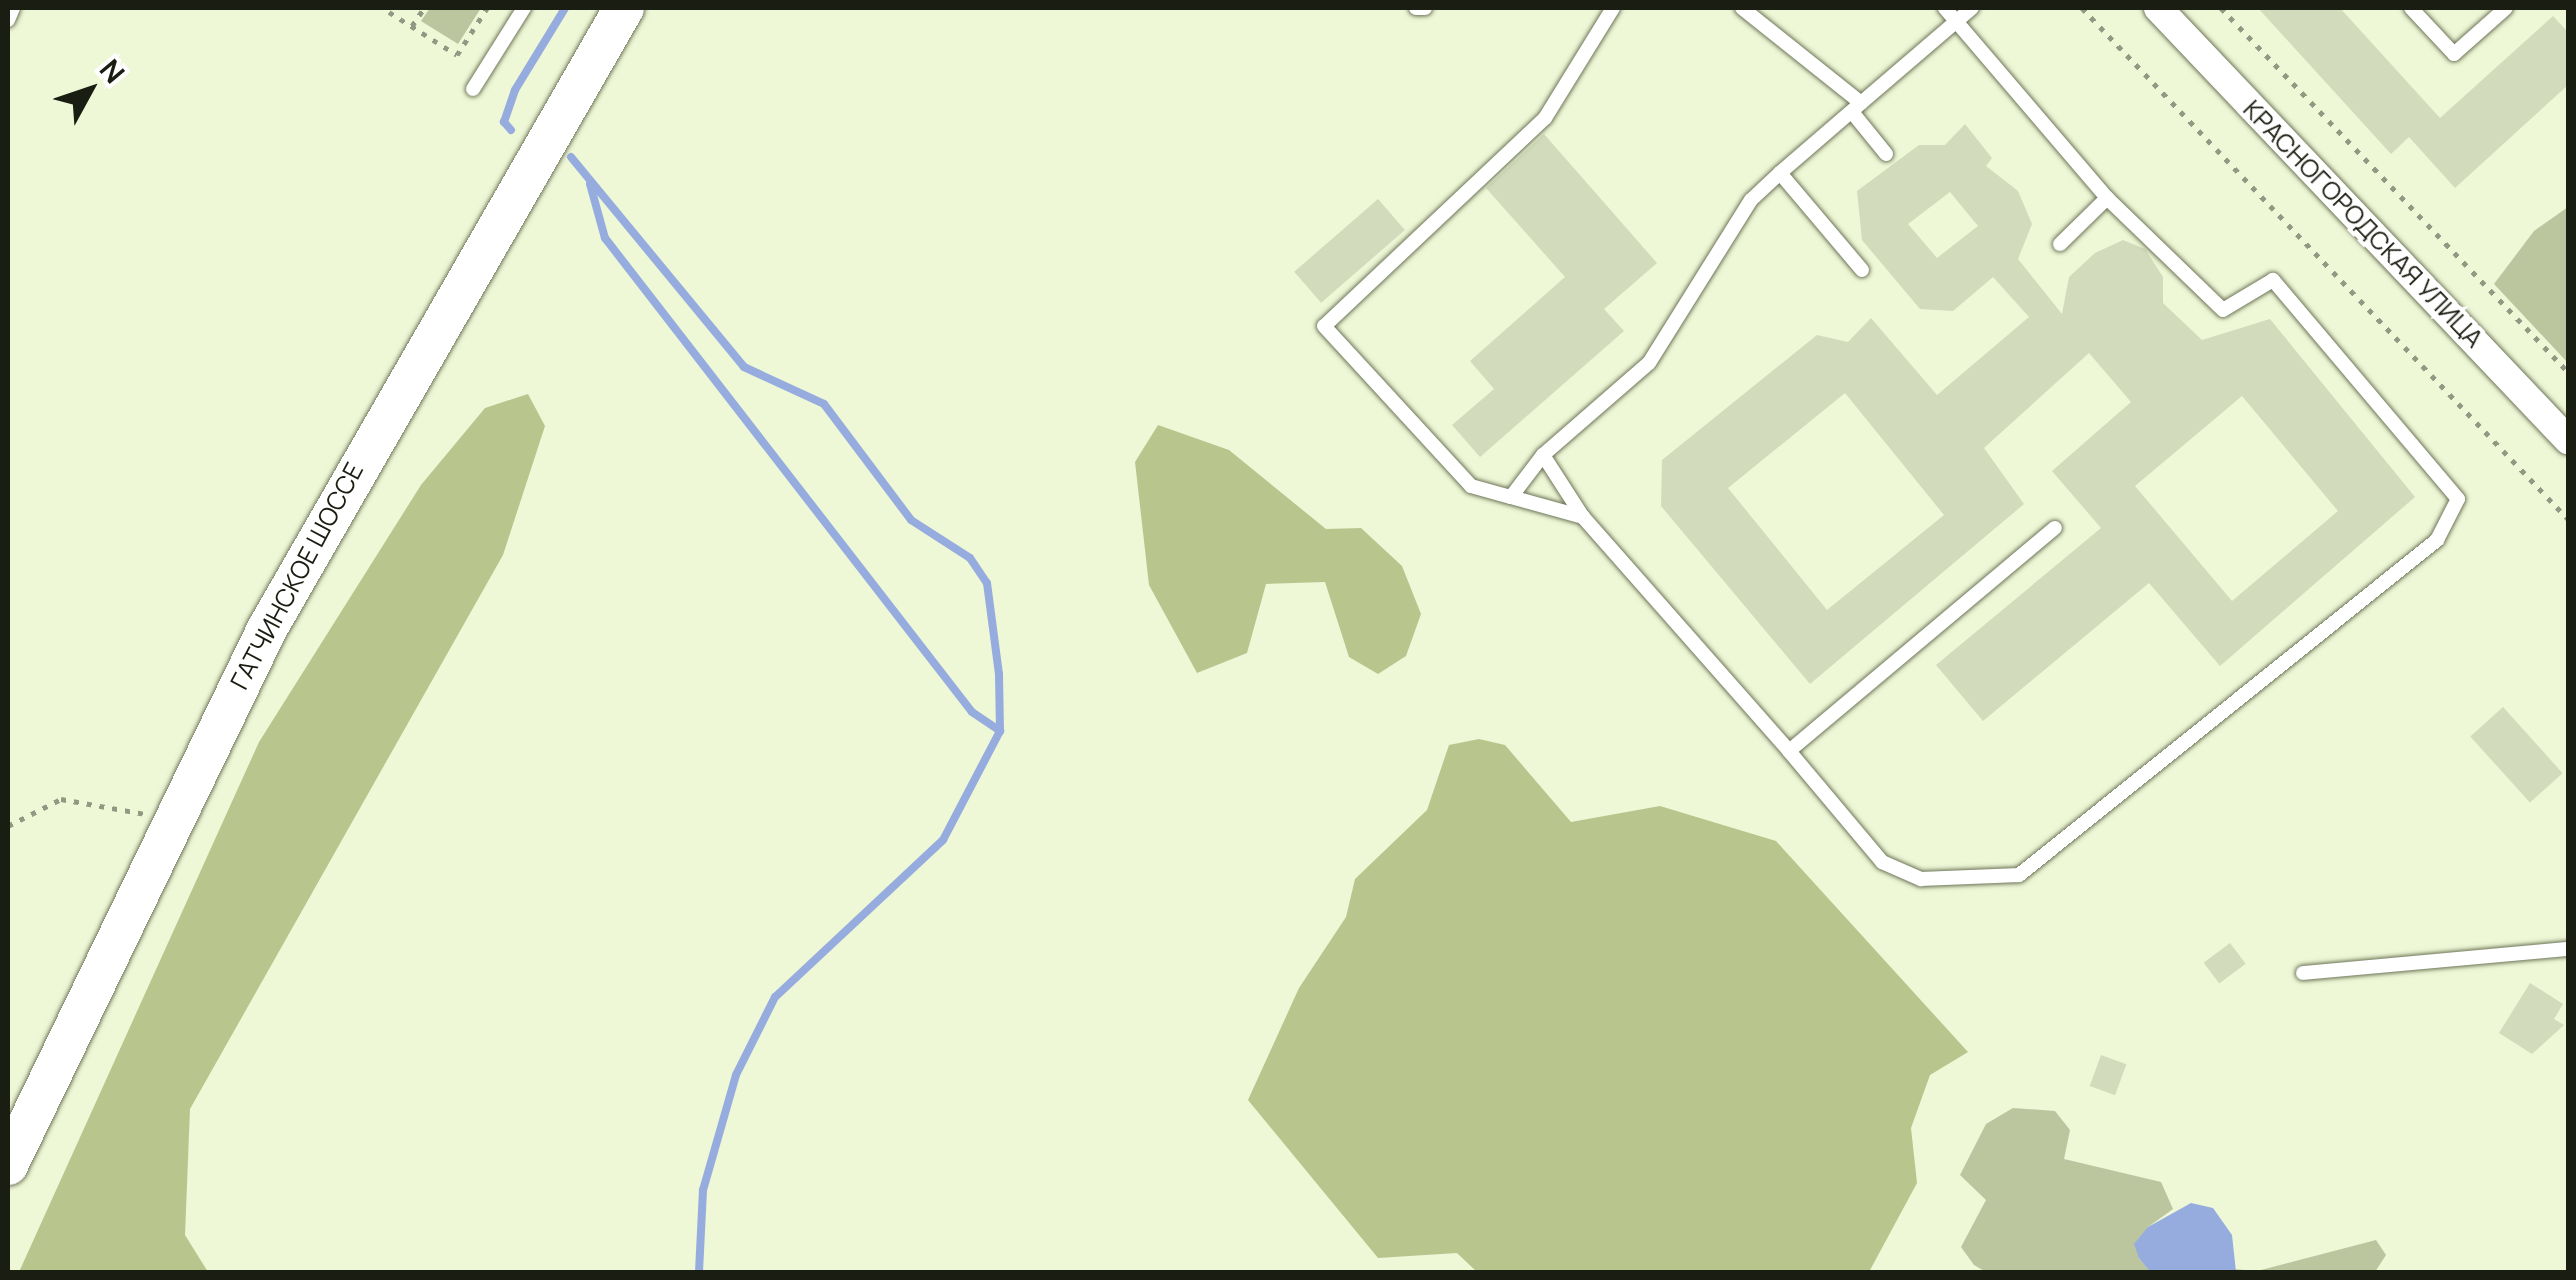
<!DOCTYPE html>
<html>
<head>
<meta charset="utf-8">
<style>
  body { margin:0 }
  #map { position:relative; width:2576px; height:1280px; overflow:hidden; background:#eef7d6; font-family:Manrope,sans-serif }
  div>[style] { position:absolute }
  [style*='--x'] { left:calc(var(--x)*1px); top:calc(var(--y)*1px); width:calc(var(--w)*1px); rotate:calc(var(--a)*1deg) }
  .green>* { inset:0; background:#bbc59e }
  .forest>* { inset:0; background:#b8c68e }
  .water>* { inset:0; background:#96acdf }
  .stream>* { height:8px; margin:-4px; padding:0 4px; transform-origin:4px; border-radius:4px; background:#96acdf }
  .building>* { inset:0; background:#d2dbbb; transform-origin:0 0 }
  .path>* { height:5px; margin-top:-2.5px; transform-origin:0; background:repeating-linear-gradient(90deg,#929881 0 5px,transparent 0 13px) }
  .roads { filter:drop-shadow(0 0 2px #6e7659) drop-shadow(0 0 2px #6e7659) }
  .lane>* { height:14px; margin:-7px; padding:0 7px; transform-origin:7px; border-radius:7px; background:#fff }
  .street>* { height:28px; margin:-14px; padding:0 14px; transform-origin:14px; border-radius:14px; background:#fff }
  .secondary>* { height:40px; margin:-20px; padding:0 20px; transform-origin:20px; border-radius:20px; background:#fff }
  span { translate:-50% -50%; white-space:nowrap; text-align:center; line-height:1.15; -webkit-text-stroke:8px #fff; paint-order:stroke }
  .street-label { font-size:25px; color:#1a1d11 }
  .frame { position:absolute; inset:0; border:10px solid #1a1d11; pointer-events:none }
  .north { position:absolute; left:40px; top:40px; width:100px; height:100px; -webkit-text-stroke:8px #fff; paint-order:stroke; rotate:50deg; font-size:28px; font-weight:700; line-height:40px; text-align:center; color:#1a1d11 }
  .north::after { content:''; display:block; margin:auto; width:35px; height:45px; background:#1a1d11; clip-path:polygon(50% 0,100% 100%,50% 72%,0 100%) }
</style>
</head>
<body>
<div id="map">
  <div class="green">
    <div style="clip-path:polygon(430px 8px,481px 8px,458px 44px,421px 21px)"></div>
    <div style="clip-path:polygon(2568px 207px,2568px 363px,2494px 284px,2534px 231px)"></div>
    <div style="clip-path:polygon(2013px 1108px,2055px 1111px,2070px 1130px,2064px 1159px,2161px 1182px,2173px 1209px,2148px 1227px,2139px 1258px,2150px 1272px,1986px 1272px,1974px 1265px,1961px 1247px,1986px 1200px,1960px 1175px,1986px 1124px)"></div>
    <div style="clip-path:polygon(2376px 1240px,2386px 1255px,2375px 1272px,2236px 1272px,2233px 1269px,2257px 1271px)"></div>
  </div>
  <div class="forest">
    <div style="clip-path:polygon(528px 394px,545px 426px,503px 555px,190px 1109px,185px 1235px,208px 1272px,19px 1272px,259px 742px,421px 485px,485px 408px)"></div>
    <div style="clip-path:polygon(1158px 425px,1229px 450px,1326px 529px,1361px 528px,1402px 566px,1421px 614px,1406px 656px,1378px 674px,1349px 657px,1325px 582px,1266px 584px,1247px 653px,1197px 673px,1149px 585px,1135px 462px)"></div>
    <div style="clip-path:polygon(1479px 739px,1505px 745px,1571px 822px,1660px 806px,1776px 841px,1968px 1052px,1930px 1075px,1911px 1128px,1917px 1183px,1869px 1272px,1477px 1272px,1457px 1253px,1378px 1258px,1248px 1100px,1299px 988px,1346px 917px,1355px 879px,1427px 810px,1449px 745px)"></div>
  </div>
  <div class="water">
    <div style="clip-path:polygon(2191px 1203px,2213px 1208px,2232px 1235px,2236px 1272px,2150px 1272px,2139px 1258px,2134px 1244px,2148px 1227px)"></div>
  </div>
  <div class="stream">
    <div style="--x:511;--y:130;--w:11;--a:-131"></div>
    <div style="--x:504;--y:122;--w:34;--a:-71"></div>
    <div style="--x:515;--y:90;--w:96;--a:-58.6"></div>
    <div style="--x:571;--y:157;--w:272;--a:50.5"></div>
    <div style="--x:744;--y:367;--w:88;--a:24.8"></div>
    <div style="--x:824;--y:404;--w:145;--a:53.1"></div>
    <div style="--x:911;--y:520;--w:70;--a:32.8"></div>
    <div style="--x:970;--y:558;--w:30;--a:56"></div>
    <div style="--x:987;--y:583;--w:92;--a:82.5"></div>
    <div style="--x:999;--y:674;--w:57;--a:89"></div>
    <div style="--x:1000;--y:731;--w:123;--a:117.6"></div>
    <div style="--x:943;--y:840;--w:230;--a:136.9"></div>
    <div style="--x:775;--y:997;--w:87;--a:116.6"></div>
    <div style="--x:736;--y:1075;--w:120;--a:106"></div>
    <div style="--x:703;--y:1190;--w:82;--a:92.8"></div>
    <div style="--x:590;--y:184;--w:56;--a:74.5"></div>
    <div style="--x:605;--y:238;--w:599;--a:52.25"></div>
    <div style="--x:972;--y:712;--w:34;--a:34"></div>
  </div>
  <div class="building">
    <div style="clip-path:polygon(2258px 8px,2340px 8px,2440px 118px,2553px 16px,2568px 32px,2568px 85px,2455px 188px,2409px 137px,2391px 154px)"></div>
    <div style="clip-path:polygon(evenodd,1965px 124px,1992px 158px,1986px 166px,2018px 191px,2032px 224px,2018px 259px,2062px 314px,2069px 277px,2095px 253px,2123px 240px,2145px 249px,2163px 277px,2163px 303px,2202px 340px,2270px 319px,2415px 497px,2220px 666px,2149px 583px,1983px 721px,1936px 665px,2101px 528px,2052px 471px,2131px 402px,2089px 353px,1984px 448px,2024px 504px,1810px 684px,1661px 506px,1662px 460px,1817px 335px,1848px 342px,1871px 318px,1937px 395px,2029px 317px,1993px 277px,1953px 311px,1920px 309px,1862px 240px,1857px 191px,1919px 145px,1945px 145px,1965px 124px,1950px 192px,1978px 226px,1937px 258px,1908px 224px,1950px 192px,1965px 124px,1845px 393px,1944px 515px,1827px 610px,1728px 488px,1845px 393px,1965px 124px,2242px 396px,2338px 511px,2232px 601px,2135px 486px,2242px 396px)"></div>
    <div style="clip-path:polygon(1544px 134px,1657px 263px,1604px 309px,1624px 331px,1480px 457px,1452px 425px,1494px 389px,1470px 361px,1565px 277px,1486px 188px)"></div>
    <div style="left:1378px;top:199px;width:41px;height:111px;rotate:49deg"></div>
    <div style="left:2503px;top:707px;width:89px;height:44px;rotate:48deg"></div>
    <div style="left:2230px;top:943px;width:26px;height:33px;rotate:53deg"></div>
    <div style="clip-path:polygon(2530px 983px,2563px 1004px,2554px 1019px,2564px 1025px,2532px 1054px,2499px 1033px)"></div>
    <div style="left:2101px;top:1055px;width:27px;height:33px;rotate:20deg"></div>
  </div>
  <div class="path">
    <div style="--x:2082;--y:8;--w:705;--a:46.44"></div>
    <div style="--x:2221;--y:8;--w:503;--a:46.37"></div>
    <div style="--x:389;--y:12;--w:80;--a:32.3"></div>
    <div style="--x:457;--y:55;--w:56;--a:-57.4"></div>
    <div style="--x:412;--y:26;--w:22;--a:-56"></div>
    <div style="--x:8;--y:826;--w:59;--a:-27"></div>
    <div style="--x:61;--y:799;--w:85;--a:10.1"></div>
  </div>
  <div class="roads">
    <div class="lane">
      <div style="--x:1416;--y:8;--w:9;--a:0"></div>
      <div style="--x:1613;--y:8;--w:129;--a:121.7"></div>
      <div style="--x:1545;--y:118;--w:303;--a:136.7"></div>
      <div style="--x:1324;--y:326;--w:217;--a:47.4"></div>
      <div style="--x:1471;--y:486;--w:41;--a:15.4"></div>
      <div style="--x:1511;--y:497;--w:53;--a:-52.7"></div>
      <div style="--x:1543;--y:455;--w:140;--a:-41"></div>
      <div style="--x:1649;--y:363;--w:192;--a:-58"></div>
      <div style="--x:1751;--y:200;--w:40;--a:-43"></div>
      <div style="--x:1742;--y:8;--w:152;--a:38.6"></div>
      <div style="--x:1861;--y:103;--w:146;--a:-40.6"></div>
      <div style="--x:2411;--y:8;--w:63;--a:46.9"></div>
      <div style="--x:2454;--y:54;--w:69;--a:-41.5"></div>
      <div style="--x:8;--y:20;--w:13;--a:-67"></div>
      <div style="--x:473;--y:89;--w:96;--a:-57.8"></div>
      <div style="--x:1861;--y:103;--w:107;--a:139.2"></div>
      <div style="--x:1780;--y:173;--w:127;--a:49.8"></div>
      <div style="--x:1852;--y:112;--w:54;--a:51"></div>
      <div style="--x:2060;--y:244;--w:66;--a:-44.4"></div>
      <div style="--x:1543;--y:455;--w:74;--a:57.2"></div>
      <div style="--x:1511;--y:497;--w:75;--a:15.5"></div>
      <div style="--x:1583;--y:517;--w:312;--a:48.6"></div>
      <div style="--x:1789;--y:751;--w:347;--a:-40"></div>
      <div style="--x:1789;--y:751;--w:145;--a:50"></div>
      <div style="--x:1882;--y:862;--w:43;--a:23.6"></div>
      <div style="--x:1921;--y:879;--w:98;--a:-2.3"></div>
      <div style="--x:2019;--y:875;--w:536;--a:-38.71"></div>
      <div style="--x:2437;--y:540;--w:46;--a:-62.9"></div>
      <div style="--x:2458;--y:499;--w:287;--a:-130.2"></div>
      <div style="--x:2273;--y:280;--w:58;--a:149"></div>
      <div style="--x:2223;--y:310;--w:161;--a:-136"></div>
      <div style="--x:2107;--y:198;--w:250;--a:-130.5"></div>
      <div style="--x:2303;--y:973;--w:266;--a:-5.2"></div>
    </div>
    <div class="street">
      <div style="--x:2158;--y:8;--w:596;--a:46.5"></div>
    </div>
    <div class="secondary">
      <div style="--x:8;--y:1165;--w:595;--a:-64.21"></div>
      <div style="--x:267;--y:629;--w:716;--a:-60.11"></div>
    </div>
  </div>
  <div class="street-label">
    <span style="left:2363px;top:224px;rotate:46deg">КРАСНОГОРОДСКАЯ УЛИЦА</span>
    <span style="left:297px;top:576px;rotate:-62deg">ГАТЧИНСКОЕ ШОССЕ</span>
  </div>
  <div class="frame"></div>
  <div class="north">N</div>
</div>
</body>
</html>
